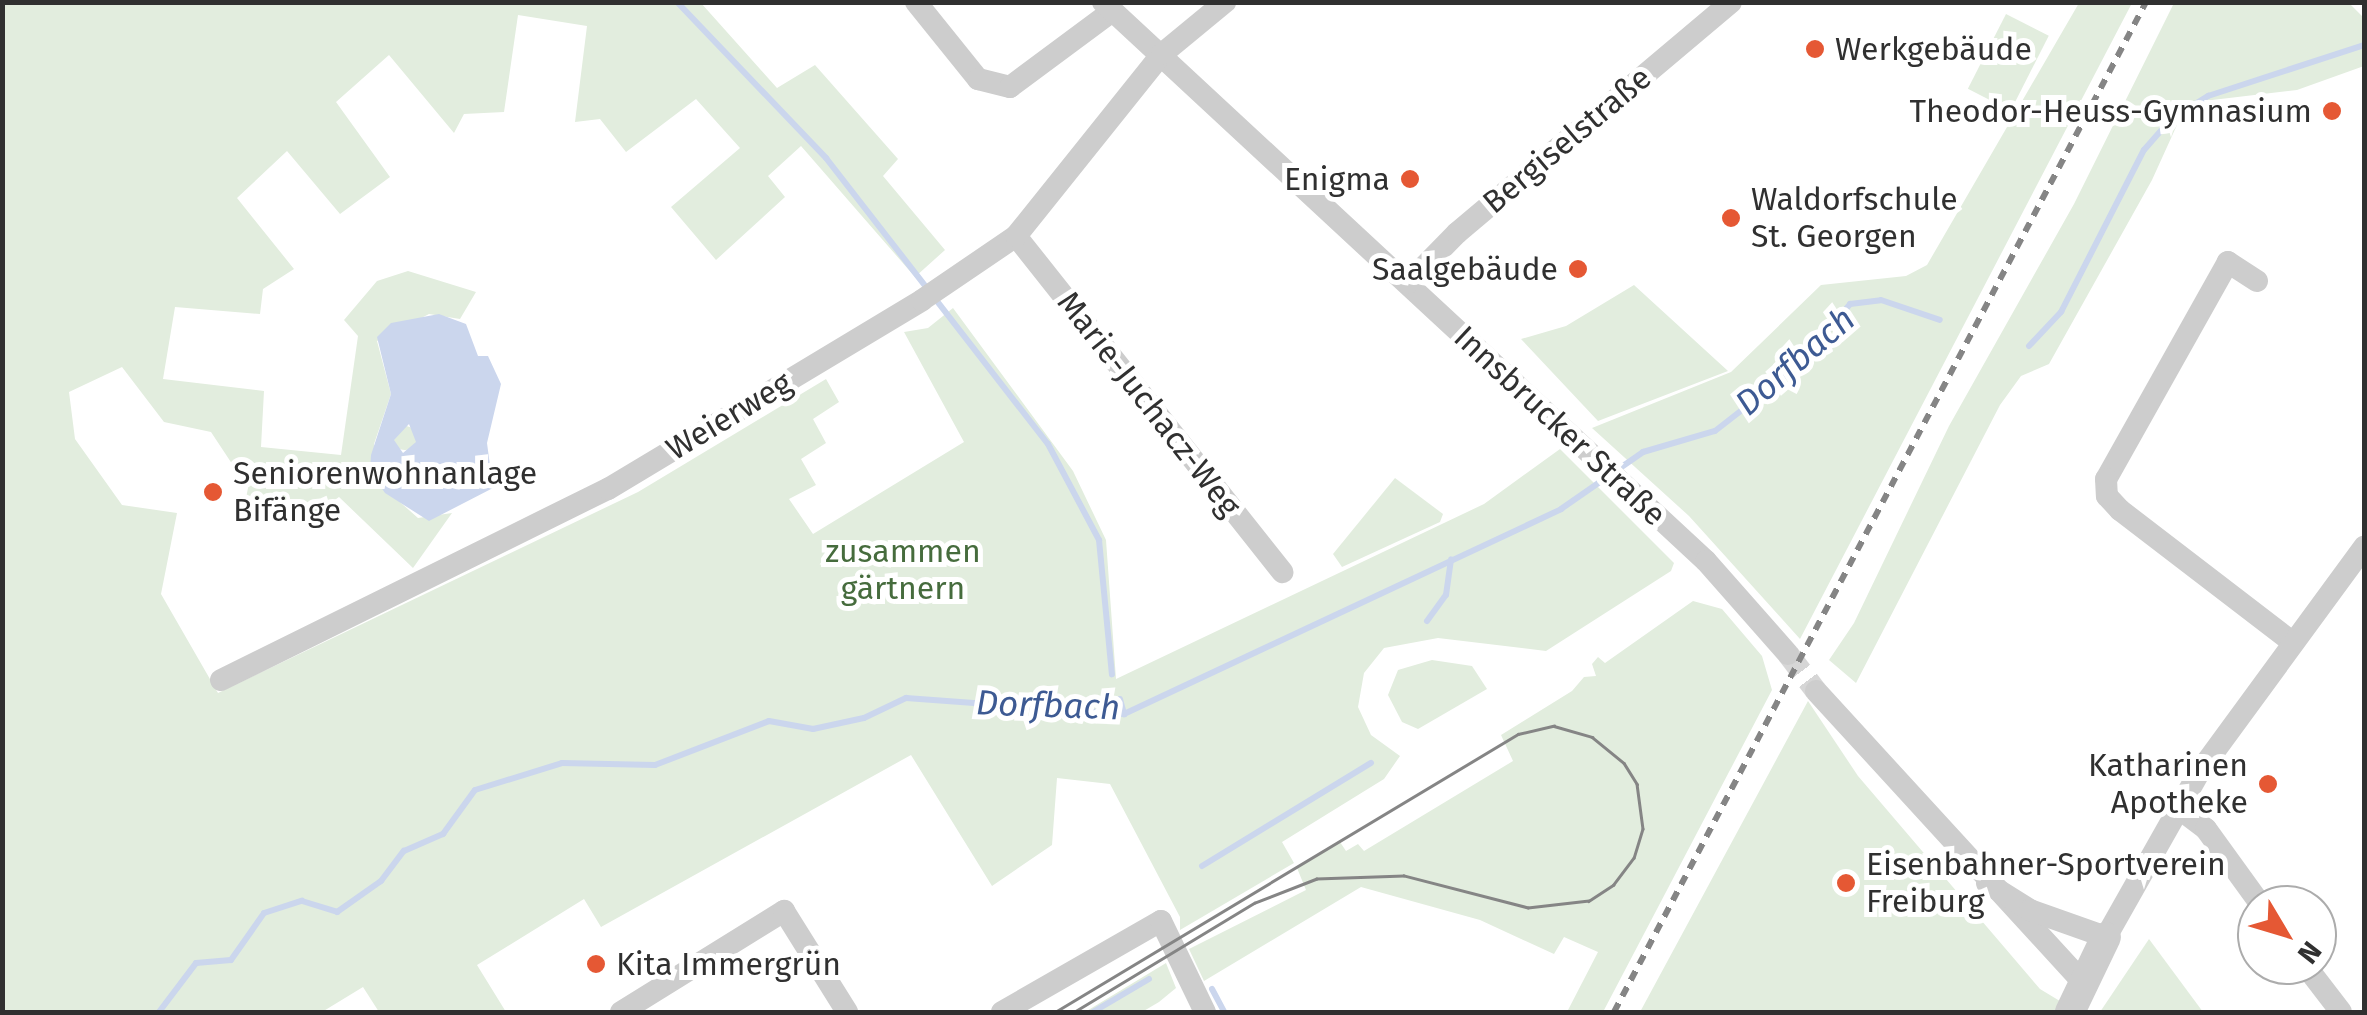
<!DOCTYPE html>
<html>
<head>
<meta charset="utf-8">
<style>
  body { margin:0 }
  #map { position:relative; width:2367px; height:1015px; overflow:hidden; background:#fff; font-family:"Fira Sans",sans-serif }
  div>[style] { position:absolute }
  [style*='--x'] { left:calc(var(--x)*1px); top:calc(var(--y)*1px); width:calc(var(--w)*1px); rotate:calc(var(--a)*1deg) }
  .green>* { inset:0; background:#e2edde; transform-origin:0 0 }
  .round { border-radius:50% }
  .water>* { inset:0; background:#cbd6ed }
  .stream>* { height:6px; margin:-3px; padding:0 3px; transform-origin:3px; border-radius:3px; background:#cbd6ed }
  .minor-tunnel>* { height:22px; margin-top:-11px; transform-origin:0; background:repeating-linear-gradient(90deg,#d6d6d6 0 22px,transparent 0 33px) }
  .minor>* { height:22px; margin:-11px; padding:0 11px; transform-origin:11px; border-radius:11px; background:#cdcdcd }
  .tertiary>* { height:30px; margin:-15px; padding:0 15px; transform-origin:15px; border-radius:15px; background:#cdcdcd }
  .tram>* { height:2.5px; margin:-1.25px; padding:0 1.25px; transform-origin:1.25px; border-radius:1.25px; background:#858585 }
  .rail>* { height:6px; margin-top:-3px; transform-origin:0; background:repeating-linear-gradient(90deg,#858585 0 10px,transparent 0 18px) }
  .dots>* { width:28px; height:28px; translate:-50% -50%; box-sizing:border-box; border:5px solid #fff; border-radius:50% }
  span { translate:-50% -50%; white-space:nowrap; text-align:center; line-height:1.15; -webkit-text-stroke:10px #fff; paint-order:stroke }
  .poi-label { font-size:32px; color:#303030 }
  .left { translate:0 -50%; text-align:left }
  .right { translate:-100% -50%; text-align:right }
  .street-label { font-size:32px; color:#303030 }
  .park-label { font-size:32px; color:#466c3d }
  .water-label { font-size:35px; color:#3d5a93; font-style:italic }
  .frame { position:absolute; inset:0; border:5px solid #303030; pointer-events:none }
  .north { position:absolute; left:2237px; top:885px; width:100px; height:100px; box-sizing:border-box; background:#fff; border:2px solid #acacac; border-radius:50%; rotate:128deg; font-size:28px; font-weight:700; line-height:40px; text-align:center; color:#303030 }
  .north::after { content:''; display:block; margin:auto; width:35px; height:45px; background:#e55834; clip-path:polygon(50% 0,100% 100%,50% 72%,0 100%) }
</style>
</head>
<body>
<div id="map">
  <div class="green">
    <div style="clip-path:polygon(2px 3px,701px 3px,777px 88px,815px 65px,898px 159px,883px 176px,945px 250px,915px 277px,801px 146px,768px 176px,785px 197px,716px 260px,671px 207px,740px 148px,696px 99px,626px 152px,600px 119px,575px 122px,587px 26px,518px 15px,504px 112px,464px 114px,454px 133px,389px 55px,336px 102px,390px 177px,340px 214px,287px 151px,237px 198px,294px 269px,263px 289px,260px 314px,175px 307px,163px 379px,264px 391px,261px 447px,341px 455px,358px 336px,344px 320px,377px 281px,408px 271px,476px 292px,460px 319px,429px 314px,377px 341px,391px 394px,374px 444px,375px 480px,418px 518px,452px 513px,413px 568px,339px 497px,309px 518px,245px 503px,248px 488px,211px 432px,164px 422px,122px 367px,69px 392px,75px 439px,122px 505px,177px 513px,161px 594px,218px 693px,638px 492px,826px 379px,839px 402px,813px 419px,826px 443px,801px 459px,816px 485px,789px 499px,813px 534px,964px 442px,904px 332px,928px 328px,953px 308px,1073px 471px,1106px 540px,1116px 679px,1484px 504px,1560px 449px,1674px 563px,1671px 571px,1546px 651px,1438px 638px,1384px 648px,1364px 673px,1358px 707px,1371px 735px,1400px 756px,1384px 779px,1282px 842px,1294px 863px,1180px 930px,1180px 917px,1110px 784px,1057px 778px,1052px 845px,992px 886px,911px 755px,601px 927px,584px 899px,477px 965px,506px 1012px,379px 1012px,363px 987px,322px 1012px,3px 1012px)"></div>
    <div style="clip-path:polygon(2079px 3px,2132px 3px,1800px 639px,1689px 516px,1592px 428px,1731px 372px,1821px 285px,1906px 276px,1927px 265px)"></div>
    <div style="clip-path:polygon(2174px 3px,2349px 3px,2364px 18px,2364px 66px,2297px 90px,2187px 103px,2152px 180px,2049px 364px,2021px 376px,2000px 405px,1856px 683px,1829px 660px,1854px 623px,1949px 426px,2074px 204px)"></div>
    <div style="left:2006px;top:14px;width:48px;height:84px;rotate:27deg"></div>
    <div style="clip-path:polygon(1634px 285px,1728px 371px,1598px 421px,1521px 339px,1566px 326px)"></div>
    <div class="round" style="left:393px;top:426px;width:24px;height:24px"></div>
    <div style="clip-path:polygon(1395px 478px,1443px 514px,1440px 522px,1342px 567px,1333px 554px)"></div>
    <div style="clip-path:polygon(1693px 601px,1722px 609px,1762px 656px,1772px 690px,1603px 1012px,1567px 1012px,1598px 952px,1564px 937px,1554px 954px,1480px 920px,1361px 887px,1204px 981px,1189px 949px,1306px 890px,1297px 868px,1340px 842px,1346px 851px,1358px 844px,1364px 851px,1513px 761px,1501px 735px,1572px 691px,1584px 677px,1596px 676px,1592px 664px,1598px 657px,1605px 663px)"></div>
    <div style="clip-path:polygon(1432px 660px,1472px 666px,1487px 689px,1418px 729px,1402px 722px,1388px 695px,1398px 670px)"></div>
    <div style="clip-path:polygon(1808px 701px,1858px 776px,2040px 989px,2078px 1012px,1640px 1012px)"></div>
    <div style="clip-path:polygon(2149px 939px,2203px 1012px,2100px 1012px)"></div>
    <div style="clip-path:polygon(1166px 963px,1176px 988px,1159px 1002px,1142px 1012px,1085px 1012px)"></div>
  </div>
  <div class="water">
    <div style="clip-path:polygon(evenodd,439px 314px,466px 324px,478px 356px,488px 356px,501px 384px,487px 443px,493px 488px,429px 521px,385px 493px,370px 471px,371px 455px,391px 394px,377px 337px,391px 323px,439px 314px,409px 424px,416px 442px,403px 453px,394px 440px,409px 424px)"></div>
  </div>
  <div class="stream">
    <div style="--x:677;--y:2;--w:216;--a:46.3"></div>
    <div style="--x:826;--y:158;--w:362;--a:52.2"></div>
    <div style="--x:1048;--y:444;--w:109;--a:62"></div>
    <div style="--x:1099;--y:540;--w:135;--a:84.5"></div>
    <div style="--x:2029;--y:346;--w:47;--a:-46.7"></div>
    <div style="--x:2061;--y:312;--w:182;--a:-62.9"></div>
    <div style="--x:2144;--y:150;--w:41;--a:-48.9"></div>
    <div style="--x:2171;--y:119;--w:44;--a:-31.9"></div>
    <div style="--x:2208;--y:96;--w:164;--a:-18.1"></div>
    <div style="--x:1427;--y:621;--w:32;--a:-54"></div>
    <div style="--x:1446;--y:595;--w:36;--a:-82"></div>
    <div style="--x:1120;--y:699;--w:16;--a:75"></div>
    <div style="--x:1202;--y:866;--w:198;--a:-31.4"></div>
    <div style="--x:1212;--y:989;--w:26;--a:62"></div>
    <div style="--x:159;--y:1012;--w:61;--a:-52.9"></div>
    <div style="--x:196;--y:963;--w:35;--a:-5"></div>
    <div style="--x:231;--y:960;--w:57;--a:-54.9"></div>
    <div style="--x:264;--y:913;--w:40;--a:-18"></div>
    <div style="--x:302;--y:901;--w:37;--a:17"></div>
    <div style="--x:337;--y:912;--w:54;--a:-35.2"></div>
    <div style="--x:381;--y:881;--w:38;--a:-53"></div>
    <div style="--x:404;--y:851;--w:43;--a:-23.6"></div>
    <div style="--x:443;--y:834;--w:54;--a:-54"></div>
    <div style="--x:475;--y:790;--w:91;--a:-17.2"></div>
    <div style="--x:562;--y:763;--w:93;--a:1.2"></div>
    <div style="--x:655;--y:765;--w:122;--a:-21.1"></div>
    <div style="--x:769;--y:721;--w:45;--a:10.3"></div>
    <div style="--x:813;--y:729;--w:52;--a:-12.2"></div>
    <div style="--x:864;--y:718;--w:47;--a:-25.5"></div>
    <div style="--x:906;--y:698;--w:219;--a:4.2"></div>
    <div style="--x:1124;--y:714;--w:483;--a:-25.1"></div>
    <div style="--x:1561;--y:509;--w:100;--a:-34.8"></div>
    <div style="--x:1643;--y:452;--w:75;--a:-16.3"></div>
    <div style="--x:1715;--y:431;--w:103;--a:-37.9"></div>
    <div style="--x:1796;--y:368;--w:84;--a:-49.8"></div>
    <div style="--x:1850;--y:304;--w:31;--a:-7"></div>
    <div style="--x:1881;--y:300;--w:62;--a:18.7"></div>
    <div style="--x:1093;--y:1012;--w:65;--a:-30.5"></div>
  </div>
  <div class="minor-tunnel">
    <div style="--x:1788;--y:654;--w:46;--a:52.9"></div>
  </div>
  <div class="minor">
    <div style="--x:916;--y:2;--w:99;--a:51.2"></div>
    <div style="--x:978;--y:79;--w:33;--a:14"></div>
    <div style="--x:1010;--y:87;--w:126;--a:-36.6"></div>
    <div style="--x:1103;--y:2;--w:822;--a:42.83"></div>
    <div style="--x:1706;--y:561;--w:124;--a:48.6"></div>
    <div style="--x:1016;--y:236;--w:429;--a:51.6"></div>
    <div style="--x:2257;--y:281;--w:35;--a:-147"></div>
    <div style="--x:2228;--y:262;--w:249;--a:119.3"></div>
    <div style="--x:2106;--y:479;--w:17;--a:87"></div>
    <div style="--x:2107;--y:496;--w:19;--a:47"></div>
    <div style="--x:2120;--y:510;--w:215;--a:37.5"></div>
    <div style="--x:1408;--y:283;--w:70;--a:-45.6"></div>
    <div style="--x:1457;--y:233;--w:358;--a:-40.1"></div>
    <div style="--x:221;--y:680;--w:432;--a:-26.3"></div>
    <div style="--x:608;--y:489;--w:366;--a:-31"></div>
    <div style="--x:922;--y:300;--w:114;--a:-34.2"></div>
    <div style="--x:1016;--y:236;--w:233;--a:-51.3"></div>
    <div style="--x:1162;--y:54;--w:82;--a:-39.5"></div>
    <div style="--x:1816;--y:691;--w:395;--a:47.5"></div>
    <div style="--x:2177;--y:807;--w:36;--a:37"></div>
    <div style="--x:2206;--y:829;--w:94;--a:54.1"></div>
    <div style="--x:1987;--y:883;--w:51;--a:32.1"></div>
    <div style="--x:2030;--y:910;--w:81;--a:19.6"></div>
    <div style="--x:2106;--y:937;--w:191;--a:-60.5"></div>
    <div style="--x:2200;--y:771;--w:278;--a:-53.8"></div>
    <div style="--x:2305;--y:965;--w:59;--a:52.5"></div>
    <div style="--x:621;--y:1012;--w:192;--a:-31.8"></div>
    <div style="--x:784;--y:911;--w:119;--a:58"></div>
    <div style="--x:1002;--y:1012;--w:183;--a:-29.8"></div>
    <div style="--x:1161;--y:921;--w:101;--a:64.2"></div>
  </div>
  <div class="tertiary">
    <div style="--x:2070;--y:1012;--w:83;--a:-64.4"></div>
  </div>
  <div class="tram">
    <div style="--x:1055;--y:1012;--w:540;--a:-30.98"></div>
    <div style="--x:1518;--y:734;--w:37;--a:-13"></div>
    <div style="--x:1554;--y:726;--w:40;--a:16"></div>
    <div style="--x:1592;--y:737;--w:41;--a:39.1"></div>
    <div style="--x:1624;--y:763;--w:25;--a:58"></div>
    <div style="--x:1637;--y:784;--w:45;--a:82.4"></div>
    <div style="--x:1643;--y:829;--w:30;--a:107"></div>
    <div style="--x:1634;--y:858;--w:34;--a:127"></div>
    <div style="--x:1614;--y:885;--w:30;--a:147"></div>
    <div style="--x:1589;--y:901;--w:61;--a:173.5"></div>
    <div style="--x:1528;--y:908;--w:128;--a:-165.5"></div>
    <div style="--x:1404;--y:876;--w:87;--a:178"></div>
    <div style="--x:1317;--y:879;--w:66;--a:158.8"></div>
    <div style="--x:1255;--y:903;--w:210;--a:148.8"></div>
  </div>
  <div class="rail">
    <div style="--x:1614;--y:1012;--w:1142;--a:-62.22"></div>
  </div>
  <div class="dots">
    <div style="left:1815px;top:49px;background:#e55834"></div>
    <div style="left:2332px;top:111px;background:#e55834"></div>
    <div style="left:1410px;top:179px;background:#e55834"></div>
    <div style="left:1731px;top:218px;background:#e55834"></div>
    <div style="left:1578px;top:269px;background:#e55834"></div>
    <div style="left:213px;top:492px;background:#e55834"></div>
    <div style="left:2268px;top:784px;background:#e55834"></div>
    <div style="left:1846px;top:883px;background:#e55834"></div>
    <div style="left:596px;top:964px;background:#e55834"></div>
  </div>
  <div class="poi-label">
    <span class="left" style="left:1835px;top:49px">Werkgebäude</span>
    <span class="right" style="left:2312px;top:111px">Theodor-Heuss-Gymnasium</span>
    <span class="right" style="left:1390px;top:179px">Enigma</span>
    <span class="left" style="left:1751px;top:218px">Waldorfschule<br>St. Georgen</span>
    <span class="right" style="left:1558px;top:269px">Saalgebäude</span>
    <span class="left" style="left:233px;top:492px">Seniorenwohnanlage<br>Bifänge</span>
    <span class="right" style="left:2248px;top:784px">Katharinen<br>Apotheke</span>
    <span class="left" style="left:1866px;top:883px">Eisenbahner-Sportverein<br>Freiburg</span>
    <span class="left" style="left:616px;top:964px">Kita Immergrün</span>
  </div>
  <div class="street-label">
    <span style="left:1567px;top:140px;rotate:-40deg">Bergiselstraße</span>
    <span style="left:1149px;top:404px;rotate:52deg">Marie-Juchacz-Weg</span>
    <span style="left:729px;top:416px;rotate:-31deg">Weierweg</span>
    <span style="left:1560px;top:426px;rotate:43deg">Innsbrucker Straße</span>
  </div>
  <div class="park-label">
    <span style="left:903px;top:570px">zusammen<br>gärtnern</span>
  </div>
  <div class="water-label">
    <span style="left:1795px;top:361px;rotate:-41deg">Dorfbach</span>
    <span style="left:1048px;top:705px;rotate:2deg">Dorfbach</span>
  </div>
  <div class="frame"></div>
  <div class="north">N</div>
</div>
</body>
</html>
